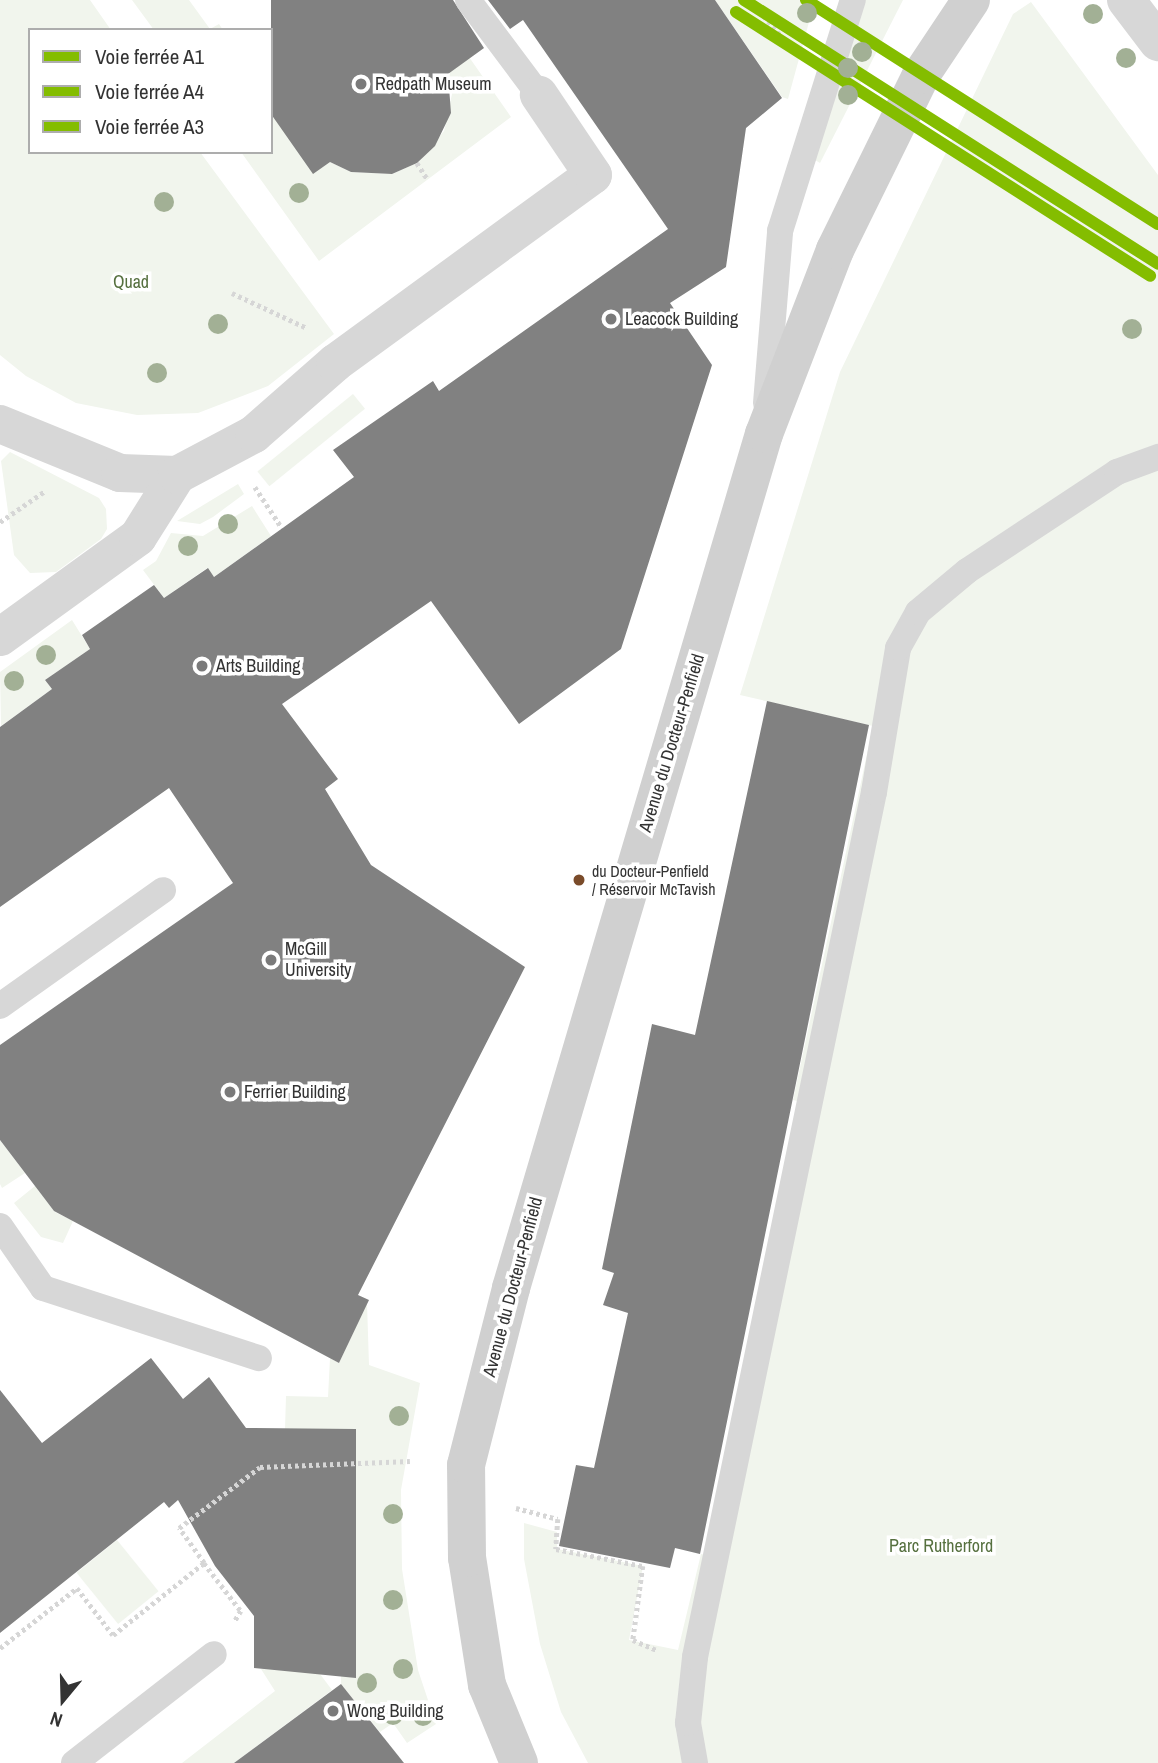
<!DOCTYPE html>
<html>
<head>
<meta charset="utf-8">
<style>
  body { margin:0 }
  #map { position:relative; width:1158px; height:1763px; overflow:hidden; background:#fff; font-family:"Archivo Narrow",sans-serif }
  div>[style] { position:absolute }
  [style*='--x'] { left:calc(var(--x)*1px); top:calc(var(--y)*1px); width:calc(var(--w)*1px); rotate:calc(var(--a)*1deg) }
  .green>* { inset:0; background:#f1f5ed; transform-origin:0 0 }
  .building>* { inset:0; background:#818181 }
  .path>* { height:4.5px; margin-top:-2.25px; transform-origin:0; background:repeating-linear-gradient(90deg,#d6d6d6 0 3.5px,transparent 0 7px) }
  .lane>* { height:26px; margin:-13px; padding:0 13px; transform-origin:13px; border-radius:13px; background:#d7d7d7 }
  .street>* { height:38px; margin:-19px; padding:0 19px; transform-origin:19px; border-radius:19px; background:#d7d7d7 }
  .secondary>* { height:38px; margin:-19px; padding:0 19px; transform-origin:19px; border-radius:19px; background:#d0d0d0 }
  .rail-1>* { height:12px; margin:-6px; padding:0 6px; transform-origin:6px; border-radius:6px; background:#84bd00 }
  .rail-2>* { height:12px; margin:-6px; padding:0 6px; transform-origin:6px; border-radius:6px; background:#84bd00 }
  .rail-3>* { height:12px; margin:-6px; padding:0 6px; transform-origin:6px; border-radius:6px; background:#84bd00 }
  .trees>* { width:20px; height:20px; margin:-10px; border-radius:50%; background:#a2b095 }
  .dots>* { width:19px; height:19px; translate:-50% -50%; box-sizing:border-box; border:4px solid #fff; border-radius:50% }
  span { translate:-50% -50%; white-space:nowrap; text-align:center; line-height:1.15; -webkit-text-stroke:7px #fff; paint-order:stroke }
  .bus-label { font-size:16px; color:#333 }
  .left { translate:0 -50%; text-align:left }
  .poi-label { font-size:18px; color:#333 }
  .park-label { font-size:18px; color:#56703f }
  .street-label { font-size:18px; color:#333 }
  .legend { position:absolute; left:28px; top:28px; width:245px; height:126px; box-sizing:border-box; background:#fff; border:2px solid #adadad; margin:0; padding:9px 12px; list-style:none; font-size:21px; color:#333 }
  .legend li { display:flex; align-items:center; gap:14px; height:35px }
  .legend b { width:35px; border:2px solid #adadad }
  .north { position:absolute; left:28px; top:1665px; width:70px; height:70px; -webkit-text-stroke:5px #fff; paint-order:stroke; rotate:199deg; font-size:19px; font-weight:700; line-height:28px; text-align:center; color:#333 }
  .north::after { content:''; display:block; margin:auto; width:24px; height:32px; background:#333; clip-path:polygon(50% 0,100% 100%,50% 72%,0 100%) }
</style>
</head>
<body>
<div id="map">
  <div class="green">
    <div style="clip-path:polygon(0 0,90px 0,111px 30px,30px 30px,30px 152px,200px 152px,334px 334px,268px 386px,198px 413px,137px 415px,76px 403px,26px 376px,0 355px)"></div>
    <div style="clip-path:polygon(132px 0,189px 0,210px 29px,219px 24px,223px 30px,154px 30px)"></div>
    <div style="clip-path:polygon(715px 0,815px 0,788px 99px,782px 97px)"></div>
    <div style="clip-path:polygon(862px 0,903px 0,820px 163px,815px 160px)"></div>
    <div style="clip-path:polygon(1031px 2px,1158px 175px,1158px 1763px,588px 1763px,561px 1712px,540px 1644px,524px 1559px,524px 1523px,557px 1532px,557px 1549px,643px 1566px,629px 1640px,678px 1650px,701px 1554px,716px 1557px,809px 1104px,793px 1100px,873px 726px,740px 695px,840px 372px,1013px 14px)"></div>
    <div style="clip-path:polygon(462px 47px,511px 117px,319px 261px,241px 152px,271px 152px,271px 114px,330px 162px,351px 172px,392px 174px,417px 163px,444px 131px,452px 94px,448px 74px)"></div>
    <div style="left:353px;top:394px;width:19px;height:123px;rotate:51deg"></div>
    <div style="clip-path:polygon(10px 452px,99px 498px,106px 509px,107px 529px,101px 539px,56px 572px,30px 573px,14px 555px,1px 461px)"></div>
    <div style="clip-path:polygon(238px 484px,244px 494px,213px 517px,200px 524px,177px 521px)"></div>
    <div style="clip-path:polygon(252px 506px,271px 536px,214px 577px,207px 568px,164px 598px,143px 570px,156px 561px,171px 533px,203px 536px)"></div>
    <div style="clip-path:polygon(72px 620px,90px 649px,45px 680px,52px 689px,1px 726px,0 672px)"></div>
    <div style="clip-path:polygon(0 1140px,25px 1173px,2px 1188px,0 1184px)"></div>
    <div style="clip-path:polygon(35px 1186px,55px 1212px,73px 1221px,63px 1243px,41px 1237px,14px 1203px)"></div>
    <div style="clip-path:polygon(367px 1303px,369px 1365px,420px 1383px,401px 1490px,402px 1569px,418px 1670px,436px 1724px,407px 1743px,393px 1723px,380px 1732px,341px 1684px,341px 1670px,356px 1669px,356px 1430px,285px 1429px,286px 1396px,328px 1397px,330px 1358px,339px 1363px)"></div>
    <div style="left:117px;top:1540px;width:66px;height:52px;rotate:51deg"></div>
    <div style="clip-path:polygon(261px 1669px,317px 1670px,332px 1690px,234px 1763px,182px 1763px,275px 1691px)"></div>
  </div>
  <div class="building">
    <div style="clip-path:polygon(271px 0,453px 0,484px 48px,448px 74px,451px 113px,435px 146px,417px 163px,392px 174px,351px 172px,330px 162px,313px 174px,271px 114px)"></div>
    <div style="clip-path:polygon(488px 0,715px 0,782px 98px,746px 128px,726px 267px,670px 303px,712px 365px,621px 649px,519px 724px,431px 601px,282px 704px,338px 779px,325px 789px,371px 865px,525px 967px,358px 1295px,369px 1300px,339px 1363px,54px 1211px,0 1140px,0 1045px,233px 883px,169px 788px,0 907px,0 727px,52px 689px,45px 680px,90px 649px,82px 635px,154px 585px,164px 598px,208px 568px,214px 577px,354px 477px,333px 450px,433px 381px,439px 391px,668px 229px,523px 20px,510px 29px)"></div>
    <div style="clip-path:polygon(767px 701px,869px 725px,700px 1554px,675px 1548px,670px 1568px,559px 1546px,576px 1465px,594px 1468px,628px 1313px,603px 1305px,614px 1273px,602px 1269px,652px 1024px,695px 1035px)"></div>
    <div style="clip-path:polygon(151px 1358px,183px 1399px,209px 1377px,246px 1428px,356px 1429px,356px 1678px,254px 1668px,254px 1616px,215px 1566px,178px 1500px,169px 1508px,164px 1502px,0 1633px,0 1390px,42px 1443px)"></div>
    <div style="clip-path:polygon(341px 1684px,404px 1763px,234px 1763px)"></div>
  </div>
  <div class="path">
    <div style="--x:750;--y:0;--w:69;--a:49.1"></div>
    <div style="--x:417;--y:163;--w:20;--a:57"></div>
    <div style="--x:232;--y:293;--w:81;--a:25"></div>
    <div style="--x:255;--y:487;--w:49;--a:56.6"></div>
    <div style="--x:0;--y:522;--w:55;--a:-34.6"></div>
    <div style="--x:516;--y:1508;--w:43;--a:14.7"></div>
    <div style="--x:558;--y:1519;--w:30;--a:94"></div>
    <div style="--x:556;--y:1549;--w:89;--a:11.1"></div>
    <div style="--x:643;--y:1566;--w:75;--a:97.7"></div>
    <div style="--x:633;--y:1640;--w:25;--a:23"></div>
    <div style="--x:204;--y:1563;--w:61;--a:52.4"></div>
    <div style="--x:241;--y:1611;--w:12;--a:121"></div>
    <div style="--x:0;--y:1648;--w:98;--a:-37.9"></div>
    <div style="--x:77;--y:1588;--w:59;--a:52.5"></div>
    <div style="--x:113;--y:1635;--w:116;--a:-38.4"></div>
    <div style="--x:204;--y:1563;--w:43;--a:-125.5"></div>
    <div style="--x:179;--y:1528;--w:101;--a:-37"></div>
    <div style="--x:260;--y:1467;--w:150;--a:-2.3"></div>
  </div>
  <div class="lane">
    <div style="--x:468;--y:0;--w:119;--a:53.2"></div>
    <div style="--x:766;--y:403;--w:173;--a:-85.3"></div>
    <div style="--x:780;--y:231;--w:242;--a:-72.5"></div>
    <div style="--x:0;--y:1006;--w:200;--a:-35.4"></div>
    <div style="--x:0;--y:1226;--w:75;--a:55.3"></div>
    <div style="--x:43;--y:1288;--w:227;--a:18"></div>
    <div style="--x:74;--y:1763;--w:177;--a:-37.9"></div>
    <div style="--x:695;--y:1763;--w:41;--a:-99.9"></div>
    <div style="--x:688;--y:1723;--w:66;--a:-83.9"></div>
    <div style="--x:695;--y:1657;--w:883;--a:-78.31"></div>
    <div style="--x:874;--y:792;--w:146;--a:-80.5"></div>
    <div style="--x:898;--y:648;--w:41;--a:-60.9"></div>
    <div style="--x:918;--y:612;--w:64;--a:-39.9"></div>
    <div style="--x:967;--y:571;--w:180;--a:-33.4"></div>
    <div style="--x:1117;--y:472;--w:44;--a:-20.1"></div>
  </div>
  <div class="street">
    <div style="--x:1126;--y:0;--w:53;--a:52.7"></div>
    <div style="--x:0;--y:424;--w:130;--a:22.2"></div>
    <div style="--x:120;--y:473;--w:57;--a:2"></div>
    <div style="--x:0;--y:637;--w:170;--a:-35.9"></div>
    <div style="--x:138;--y:537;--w:73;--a:-57.8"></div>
    <div style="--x:177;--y:475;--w:87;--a:-28"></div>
    <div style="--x:254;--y:434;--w:108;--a:-41.2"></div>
    <div style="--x:335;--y:363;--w:319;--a:-36.1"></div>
    <div style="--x:593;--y:175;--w:97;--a:-124"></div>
  </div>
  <div class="secondary">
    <div style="--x:519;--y:1763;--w:84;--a:-112.3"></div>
    <div style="--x:487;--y:1685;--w:129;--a:-98.9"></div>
    <div style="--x:467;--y:1558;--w:93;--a:-90.6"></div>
    <div style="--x:466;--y:1465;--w:183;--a:-75.7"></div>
    <div style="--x:511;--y:1288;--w:891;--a:-73.5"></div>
    <div style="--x:764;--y:434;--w:197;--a:-68.9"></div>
    <div style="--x:835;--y:250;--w:195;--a:-63.8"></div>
    <div style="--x:921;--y:75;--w:90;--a:-56.3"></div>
  </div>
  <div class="rail-1">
    <div style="--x:806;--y:0;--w:417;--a:32.5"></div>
  </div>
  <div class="rail-2">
    <div style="--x:744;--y:0;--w:491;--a:32.5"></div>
  </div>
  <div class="rail-3">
    <div style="--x:736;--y:12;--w:491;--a:32.5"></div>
  </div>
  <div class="trees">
    <div style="left:807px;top:13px"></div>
    <div style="left:1093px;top:14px"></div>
    <div style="left:862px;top:52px"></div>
    <div style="left:1126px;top:58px"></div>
    <div style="left:848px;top:68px"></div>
    <div style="left:848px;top:95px"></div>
    <div style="left:299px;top:193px"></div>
    <div style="left:164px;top:202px"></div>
    <div style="left:218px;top:324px"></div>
    <div style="left:1132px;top:329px"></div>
    <div style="left:157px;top:373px"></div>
    <div style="left:228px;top:524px"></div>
    <div style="left:188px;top:546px"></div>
    <div style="left:46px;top:655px"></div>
    <div style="left:14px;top:681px"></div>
    <div style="left:399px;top:1416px"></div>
    <div style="left:393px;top:1514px"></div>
    <div style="left:393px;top:1600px"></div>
    <div style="left:403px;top:1669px"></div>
    <div style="left:367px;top:1683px"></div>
    <div style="left:393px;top:1715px"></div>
    <div style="left:423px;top:1716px"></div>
  </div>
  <div class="dots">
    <div style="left:361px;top:84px;background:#7a7a7a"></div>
    <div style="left:611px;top:319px;background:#7a7a7a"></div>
    <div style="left:202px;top:666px;background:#7a7a7a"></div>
    <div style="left:579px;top:880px;background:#7a4b2a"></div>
    <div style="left:271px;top:960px;background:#7a7a7a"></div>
    <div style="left:230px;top:1092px;background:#7a7a7a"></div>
    <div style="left:333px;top:1711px;background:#7a7a7a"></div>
  </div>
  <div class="bus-label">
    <span class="left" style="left:592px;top:880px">du Docteur-Penfield<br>/ Réservoir McTavish</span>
  </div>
  <div class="poi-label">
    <span class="left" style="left:375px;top:84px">Redpath Museum</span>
    <span class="left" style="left:625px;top:319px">Leacock Building</span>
    <span class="left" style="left:216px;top:666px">Arts Building</span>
    <span class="left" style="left:285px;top:960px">McGill<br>University</span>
    <span class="left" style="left:244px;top:1092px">Ferrier Building</span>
    <span class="left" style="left:347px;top:1711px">Wong Building</span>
  </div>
  <div class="park-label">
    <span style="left:131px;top:282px">Quad</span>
    <span style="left:941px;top:1546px">Parc Rutherford</span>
  </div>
  <div class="street-label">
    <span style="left:672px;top:743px;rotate:-73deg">Avenue du Docteur-Penfield</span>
    <span style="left:513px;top:1287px;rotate:-75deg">Avenue du Docteur-Penfield</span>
  </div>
  <ul class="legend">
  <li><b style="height:9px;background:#84bd00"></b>Voie ferrée A1</li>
  <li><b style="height:9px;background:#84bd00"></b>Voie ferrée A4</li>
  <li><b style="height:9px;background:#84bd00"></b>Voie ferrée A3</li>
  </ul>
  <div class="north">N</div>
</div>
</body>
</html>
